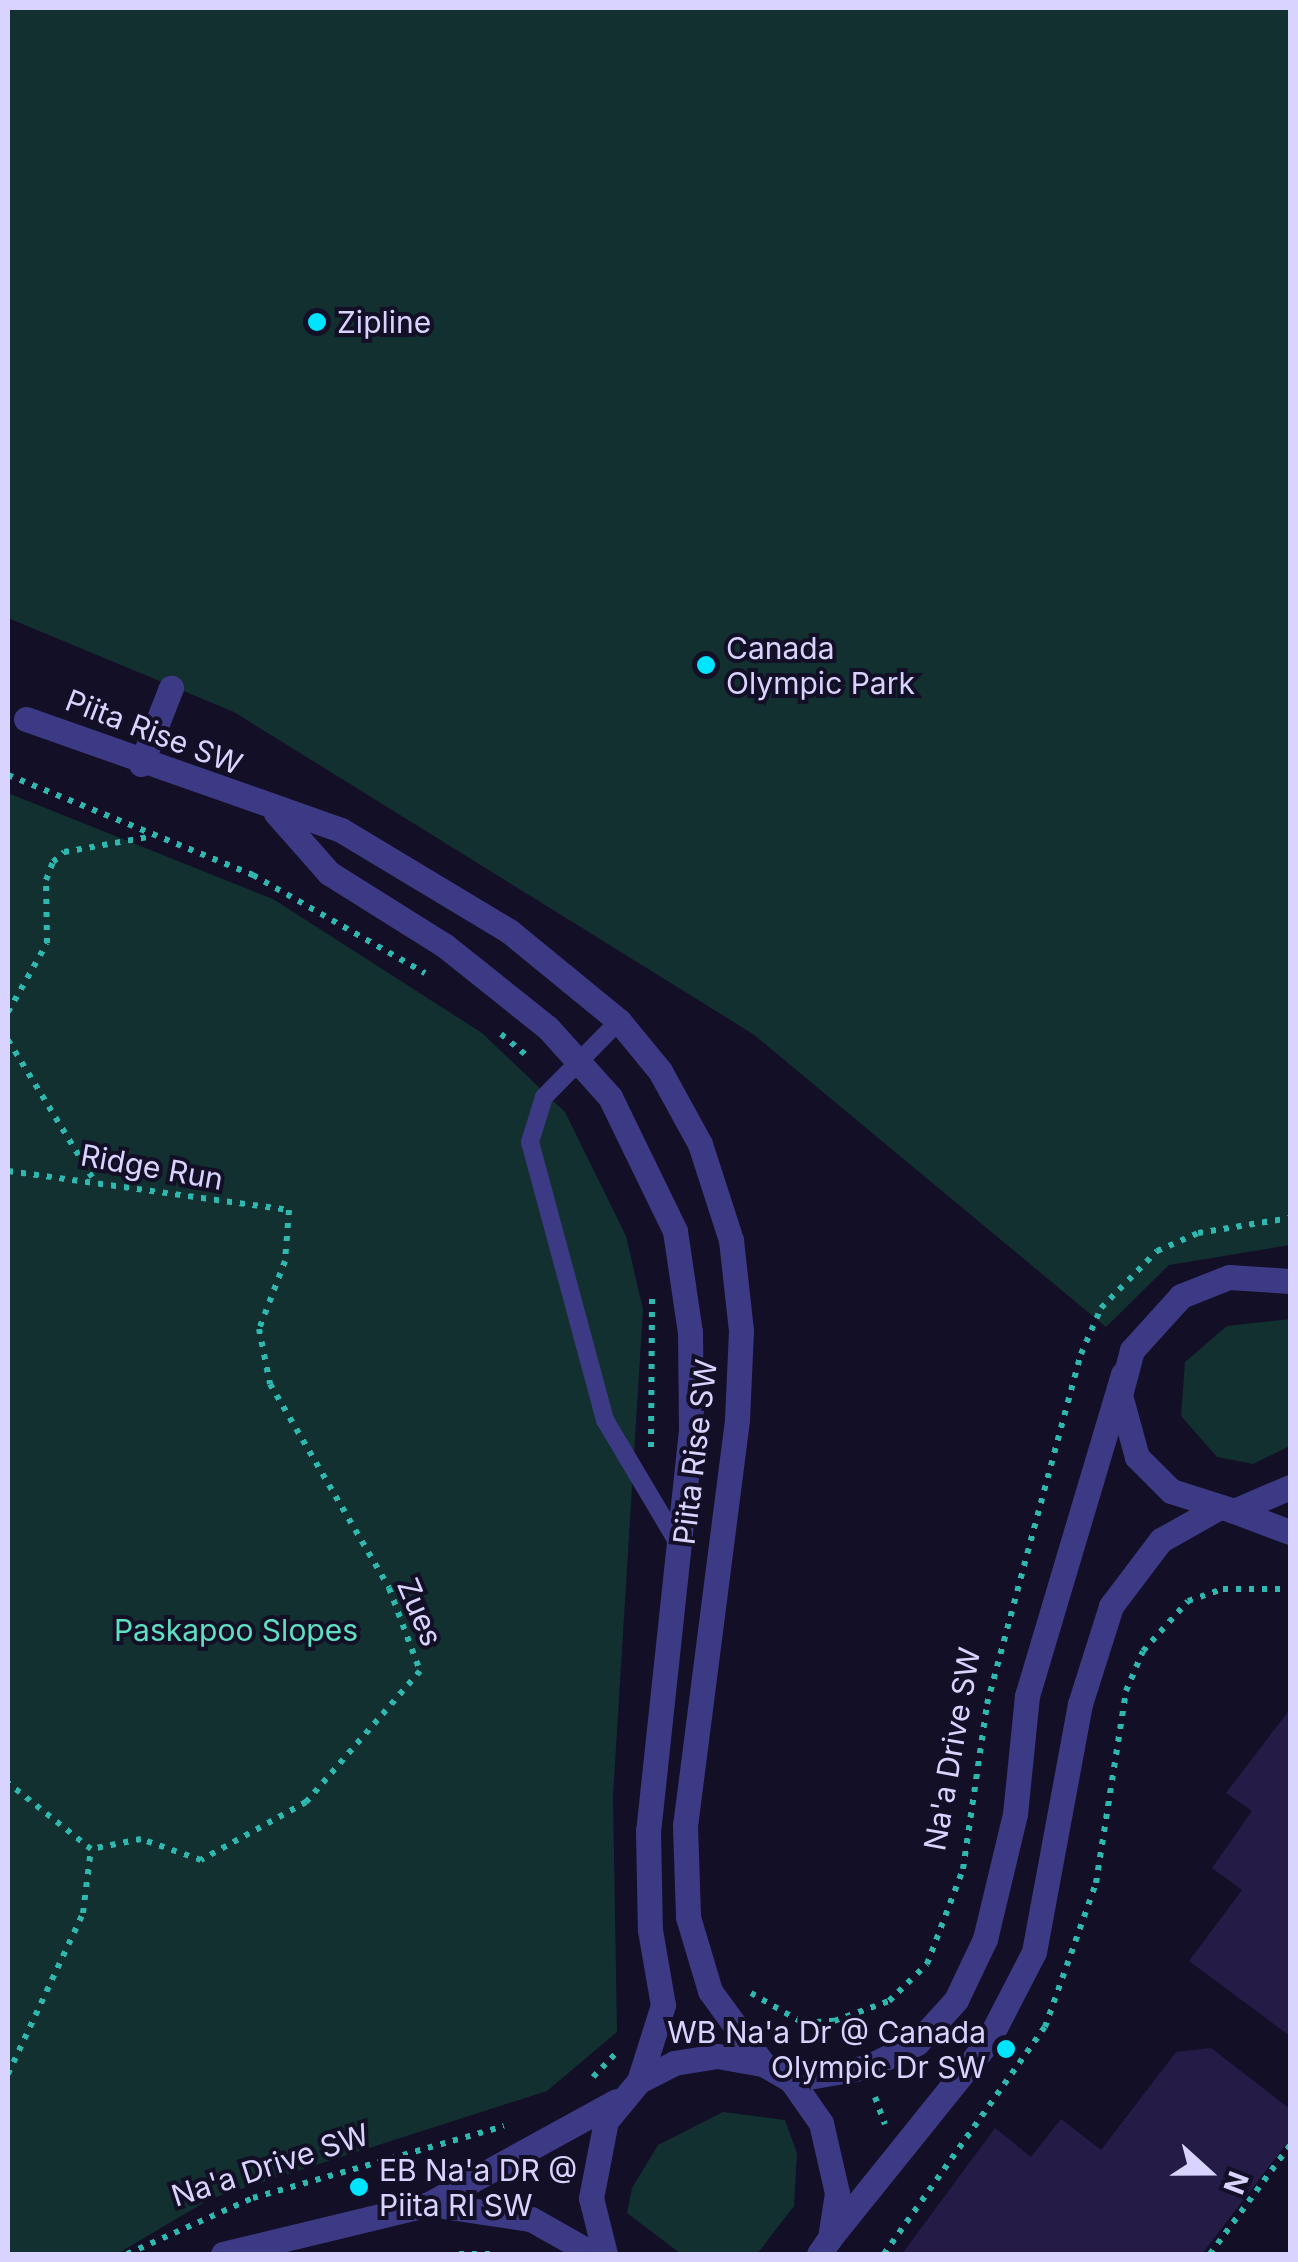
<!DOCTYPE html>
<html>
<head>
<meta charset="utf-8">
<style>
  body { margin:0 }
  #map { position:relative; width:1298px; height:2262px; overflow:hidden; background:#130f26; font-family:Inter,sans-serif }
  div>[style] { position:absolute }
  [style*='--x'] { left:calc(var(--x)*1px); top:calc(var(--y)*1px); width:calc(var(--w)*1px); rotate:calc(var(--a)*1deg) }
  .green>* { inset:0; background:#12302f }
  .building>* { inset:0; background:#241b47 }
  .path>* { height:6px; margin-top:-3px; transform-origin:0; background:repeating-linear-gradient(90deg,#2fb8b0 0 5px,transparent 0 13px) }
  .service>* { height:18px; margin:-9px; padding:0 9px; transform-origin:9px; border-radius:9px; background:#3d3a85 }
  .minor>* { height:25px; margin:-12.5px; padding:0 12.5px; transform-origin:12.5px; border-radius:12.5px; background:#3d3a85 }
  .tertiary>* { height:25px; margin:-12.5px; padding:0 12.5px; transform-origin:12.5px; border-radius:12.5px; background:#3d3a85 }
  .dots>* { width:28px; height:28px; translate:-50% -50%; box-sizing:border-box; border:5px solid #130f26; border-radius:50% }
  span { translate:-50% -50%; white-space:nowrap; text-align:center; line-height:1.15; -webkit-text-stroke:8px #130f26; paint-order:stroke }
  .poi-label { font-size:30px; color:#d9d4ff }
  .left { translate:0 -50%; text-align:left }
  .right { translate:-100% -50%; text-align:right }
  .street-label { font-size:30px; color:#d9d4ff }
  .park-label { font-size:30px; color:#5fe0c0 }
  .frame { position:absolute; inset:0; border:10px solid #d9d4ff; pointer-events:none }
  .north { position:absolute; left:1158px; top:2122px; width:100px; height:100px; -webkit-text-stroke:8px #130f26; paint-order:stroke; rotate:111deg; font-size:28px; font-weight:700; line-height:40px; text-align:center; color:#d9d4ff }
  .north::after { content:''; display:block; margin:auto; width:35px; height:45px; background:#d9d4ff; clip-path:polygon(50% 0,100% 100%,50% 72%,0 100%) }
</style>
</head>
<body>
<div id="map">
  <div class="green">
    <div style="clip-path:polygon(8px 8px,1290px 8px,1290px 1245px,1169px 1265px,1106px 1327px,753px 1034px,234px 712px,8px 618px)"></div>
    <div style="clip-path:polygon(8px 793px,273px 899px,482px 1033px,565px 1112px,626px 1236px,643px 1309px,613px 1796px,617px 2032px,547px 2091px,210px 2199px,117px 2254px,8px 2254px)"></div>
    <div style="clip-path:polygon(1290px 1319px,1290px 1446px,1253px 1464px,1217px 1457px,1181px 1416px,1185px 1362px,1227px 1326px)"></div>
    <div style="clip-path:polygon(723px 2112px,785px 2120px,797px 2153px,794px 2206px,757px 2254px,681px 2254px,627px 2213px,632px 2188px,658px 2145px)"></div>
  </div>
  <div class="building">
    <div style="clip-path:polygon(1290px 1709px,1290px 2036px,1189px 1961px,1242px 1890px,1212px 1868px,1252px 1811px,1226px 1793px)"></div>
    <div style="clip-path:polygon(1211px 2048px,1290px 2109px,1290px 2139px,1202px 2254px,902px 2254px,995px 2128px,1031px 2157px,1061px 2119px,1101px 2150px,1176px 2052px)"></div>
  </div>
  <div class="path">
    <div style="--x:8;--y:775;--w:265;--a:22.2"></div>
    <div style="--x:253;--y:875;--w:198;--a:29.7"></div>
    <div style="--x:8;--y:1012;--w:79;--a:-60.5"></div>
    <div style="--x:47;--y:943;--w:63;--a:-90.9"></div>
    <div style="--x:46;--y:880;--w:19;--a:-69"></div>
    <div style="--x:53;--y:862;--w:15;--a:-42"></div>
    <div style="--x:64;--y:852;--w:85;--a:-10.1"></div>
    <div style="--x:501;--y:1034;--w:38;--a:40"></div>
    <div style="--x:8;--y:1040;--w:161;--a:58.5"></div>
    <div style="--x:8;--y:1171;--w:284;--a:7.9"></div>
    <div style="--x:289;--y:1210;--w:51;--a:94.5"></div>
    <div style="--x:285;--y:1261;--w:73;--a:110.9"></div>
    <div style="--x:259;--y:1329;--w:56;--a:78.7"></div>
    <div style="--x:270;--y:1384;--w:236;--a:59.7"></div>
    <div style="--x:389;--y:1588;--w:89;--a:69.5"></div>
    <div style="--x:420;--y:1671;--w:174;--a:131"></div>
    <div style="--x:306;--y:1802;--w:120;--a:151.1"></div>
    <div style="--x:201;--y:1860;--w:64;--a:-160.7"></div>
    <div style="--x:141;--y:1839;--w:51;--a:168.7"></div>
    <div style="--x:91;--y:1849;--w:106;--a:-141.5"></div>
    <div style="--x:651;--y:1447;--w:148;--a:-89.6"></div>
    <div style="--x:751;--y:1993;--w:60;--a:30"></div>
    <div style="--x:803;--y:2023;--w:31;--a:-4"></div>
    <div style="--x:834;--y:2021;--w:59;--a:-20"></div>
    <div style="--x:889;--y:2001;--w:53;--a:-44.2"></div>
    <div style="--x:927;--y:1964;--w:102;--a:-69.2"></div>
    <div style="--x:963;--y:1869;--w:167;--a:-81.7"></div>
    <div style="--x:987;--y:1704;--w:362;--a:-75"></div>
    <div style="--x:1081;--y:1354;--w:50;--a:-66.5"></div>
    <div style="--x:1101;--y:1308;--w:80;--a:-45.5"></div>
    <div style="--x:1157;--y:1251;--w:45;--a:-23.7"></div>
    <div style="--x:1198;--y:1233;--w:93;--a:-9.3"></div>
    <div style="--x:8;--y:2074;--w:178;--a:-65"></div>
    <div style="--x:83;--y:1913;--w:64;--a:-82.9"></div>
    <div style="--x:593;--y:2077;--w:32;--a:-46"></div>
    <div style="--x:875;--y:2097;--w:29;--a:70"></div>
    <div style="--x:127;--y:2254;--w:138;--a:-24"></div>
    <div style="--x:253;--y:2198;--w:261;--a:-16"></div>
    <div style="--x:459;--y:2254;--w:35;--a:0"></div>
    <div style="--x:884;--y:2254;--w:278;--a:-54.7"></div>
    <div style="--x:1045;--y:2027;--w:153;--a:-70.5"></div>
    <div style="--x:1096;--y:1883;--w:194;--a:-81.1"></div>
    <div style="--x:1126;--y:1691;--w:43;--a:-67"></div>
    <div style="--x:1143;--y:1651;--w:67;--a:-48"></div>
    <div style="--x:1188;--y:1601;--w:37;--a:-19"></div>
    <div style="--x:1223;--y:1589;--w:67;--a:0"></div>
    <div style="--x:1210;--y:2254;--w:135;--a:-53.7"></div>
  </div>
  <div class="service">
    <div style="--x:619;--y:1021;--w:107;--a:134.6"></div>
    <div style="--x:544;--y:1097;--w:47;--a:107.3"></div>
    <div style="--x:530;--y:1142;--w:288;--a:74.9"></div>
    <div style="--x:605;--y:1420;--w:137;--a:59.3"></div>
  </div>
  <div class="minor">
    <div style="--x:26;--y:719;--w:334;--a:19.4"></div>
    <div style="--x:341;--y:830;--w:196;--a:31"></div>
    <div style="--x:509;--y:931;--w:142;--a:39.3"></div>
    <div style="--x:619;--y:1021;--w:65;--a:50.6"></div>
    <div style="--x:660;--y:1071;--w:83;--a:61.3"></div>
    <div style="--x:700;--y:1144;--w:101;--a:72.1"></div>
    <div style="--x:731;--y:1240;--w:92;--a:83.7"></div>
    <div style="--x:741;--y:1331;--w:89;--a:92.6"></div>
    <div style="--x:737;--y:1420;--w:408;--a:97.3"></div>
    <div style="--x:685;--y:1825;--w:92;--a:88.1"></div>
    <div style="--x:688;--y:1917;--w:77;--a:73.4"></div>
    <div style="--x:710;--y:1991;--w:90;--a:54"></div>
    <div style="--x:141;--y:764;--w:82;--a:-68.5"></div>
    <div style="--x:276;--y:813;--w:80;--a:48.5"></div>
    <div style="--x:329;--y:873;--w:136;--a:32.1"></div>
    <div style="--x:444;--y:945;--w:133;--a:38.6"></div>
    <div style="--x:548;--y:1028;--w:93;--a:48.1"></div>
    <div style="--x:610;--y:1097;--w:149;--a:64.1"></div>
    <div style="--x:675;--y:1231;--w:102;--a:81.6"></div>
    <div style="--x:690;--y:1332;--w:98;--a:89.4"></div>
    <div style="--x:691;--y:1430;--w:402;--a:96.1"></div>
    <div style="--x:648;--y:1830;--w:100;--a:88.9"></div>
    <div style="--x:650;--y:1930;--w:76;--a:80.2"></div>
    <div style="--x:663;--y:2005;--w:80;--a:107.5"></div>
  </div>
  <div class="tertiary">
    <div style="--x:1290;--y:1281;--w:61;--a:-176.2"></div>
    <div style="--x:1229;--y:1277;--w:52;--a:158.4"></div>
    <div style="--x:1181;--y:1296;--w:73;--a:132.2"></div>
    <div style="--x:1132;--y:1350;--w:47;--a:104.9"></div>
    <div style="--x:1120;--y:1395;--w:64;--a:74.7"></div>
    <div style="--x:1137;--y:1457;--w:48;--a:45"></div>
    <div style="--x:1171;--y:1491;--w:66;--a:17.6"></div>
    <div style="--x:1234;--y:1511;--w:61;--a:-23.2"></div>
    <div style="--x:1234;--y:1511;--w:60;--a:20.6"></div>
    <div style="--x:791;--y:2080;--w:77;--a:-9.7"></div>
    <div style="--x:867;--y:2067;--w:55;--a:-25.6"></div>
    <div style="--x:917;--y:2043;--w:58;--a:-47.8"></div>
    <div style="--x:956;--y:2000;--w:68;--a:-64.6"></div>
    <div style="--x:985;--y:1939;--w:129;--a:-76.5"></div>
    <div style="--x:1015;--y:1814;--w:119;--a:-84.2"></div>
    <div style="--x:1027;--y:1696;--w:336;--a:-73.4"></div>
    <div style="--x:429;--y:2204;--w:213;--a:-28.8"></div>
    <div style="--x:830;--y:2238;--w:250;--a:-51.2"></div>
    <div style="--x:987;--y:2043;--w:102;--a:-62.7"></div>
    <div style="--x:1034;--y:1952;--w:252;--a:-79.5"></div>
    <div style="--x:1080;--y:1704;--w:103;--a:-72.4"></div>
    <div style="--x:1111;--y:1606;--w:83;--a:-52.9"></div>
    <div style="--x:1161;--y:1540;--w:63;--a:-29.4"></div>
    <div style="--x:223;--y:2254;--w:212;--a:-13.6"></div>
    <div style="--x:429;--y:2204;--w:103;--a:8.4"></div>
    <div style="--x:531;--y:2219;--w:71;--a:29.4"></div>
    <div style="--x:605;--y:2254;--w:58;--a:-104"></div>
    <div style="--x:591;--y:2198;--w:78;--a:-79"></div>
    <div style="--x:606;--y:2121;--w:52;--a:-50.5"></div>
    <div style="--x:639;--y:2081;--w:39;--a:-27"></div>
    <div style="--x:674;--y:2063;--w:44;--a:-9.2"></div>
    <div style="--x:717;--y:2056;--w:47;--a:9.9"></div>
    <div style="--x:763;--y:2064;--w:32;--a:30"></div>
    <div style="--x:791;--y:2080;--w:52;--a:55.1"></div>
    <div style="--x:821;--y:2123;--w:72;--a:77.1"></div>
    <div style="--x:837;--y:2193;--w:46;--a:98.8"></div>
    <div style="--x:830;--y:2238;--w:19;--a:125"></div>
  </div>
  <div class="dots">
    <div style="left:317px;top:322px;background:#00e5ff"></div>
    <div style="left:706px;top:665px;background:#00e5ff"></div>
    <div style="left:1006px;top:2049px;background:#00e5ff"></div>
    <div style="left:359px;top:2187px;background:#00e5ff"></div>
  </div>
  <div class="poi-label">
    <span class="left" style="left:337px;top:322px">Zipline</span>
    <span class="left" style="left:726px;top:665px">Canada<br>Olympic Park</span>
    <span class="right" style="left:986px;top:2049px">WB Na'a Dr @ Canada<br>Olympic Dr SW</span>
    <span class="left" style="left:379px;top:2187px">EB Na'a DR @<br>Piita RI SW</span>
  </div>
  <div class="street-label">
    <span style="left:154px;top:732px;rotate:21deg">Piita Rise SW</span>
    <span style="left:152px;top:1167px;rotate:10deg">Ridge Run</span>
    <span style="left:695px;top:1452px;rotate:-83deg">Piita Rise SW</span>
    <span style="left:420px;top:1612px;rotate:67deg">Zues</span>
    <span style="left:952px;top:1749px;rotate:-80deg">Na'a Drive SW</span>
    <span style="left:270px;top:2165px;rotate:-18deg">Na'a Drive SW</span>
  </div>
  <div class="park-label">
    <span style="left:236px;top:1630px">Paskapoo Slopes</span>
  </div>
  <div class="frame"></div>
  <div class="north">N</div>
</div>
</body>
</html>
